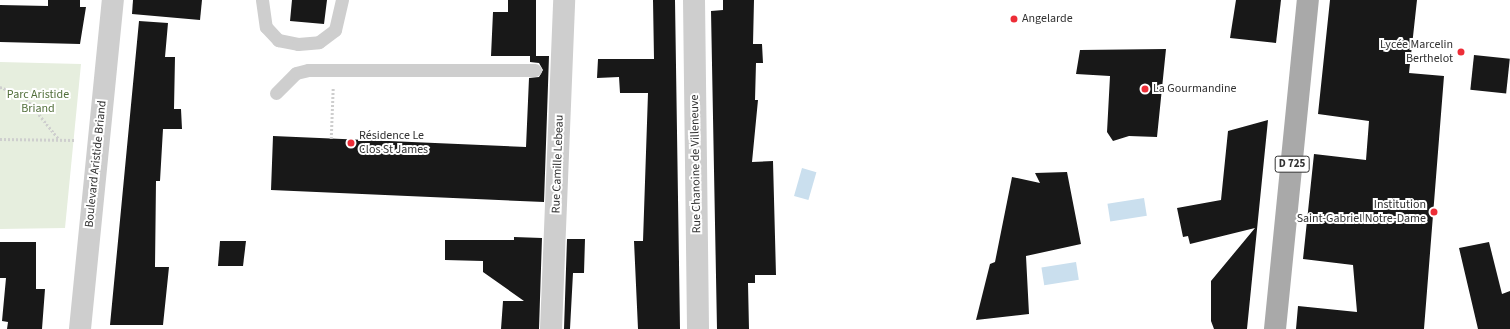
<!DOCTYPE html>
<html>
<head>
<meta charset="utf-8">
<style>
  body { margin:0 }
  #map { position:relative; width:1510px; height:329px; overflow:hidden; background:#fff; font-family:"Source Sans 3",sans-serif }
  div>[style] { position:absolute }
  [style*='--x'] { left:calc(var(--x)*1px); top:calc(var(--y)*1px); width:calc(var(--w)*1px); rotate:calc(var(--a)*1deg) }
  .green>* { inset:0; background:#e6eede }
  .water>* { inset:0; background:#cadfee; transform-origin:0 0 }
  .building>* { inset:0; background:#181818; transform-origin:0 0 }
  .path>* { height:2.5px; margin-top:-1.25px; transform-origin:0; background:repeating-linear-gradient(90deg,#cecece 0 2px,transparent 0 4px) }
  .lane>* { height:13px; margin:-6.5px; padding:0 6.5px; transform-origin:6.5px; border-radius:6.5px; background:#cecece }
  .street>* { height:22px; margin:-11px; padding:0 11px; transform-origin:11px; border-radius:11px; background:#cecece }
  .primary>* { height:22px; margin:-11px; padding:0 11px; transform-origin:11px; border-radius:11px; background:#a9a9a9 }
  .dots>* { width:11px; height:11px; translate:-50% -50%; box-sizing:border-box; border:2px solid #fff; border-radius:50% }
  span { translate:-50% -50%; white-space:nowrap; text-align:center; line-height:1.15; -webkit-text-stroke:4px #fff; paint-order:stroke }
  .shield-label span { padding:1px 3px; background:#fff; border:1px solid; border-radius:3px; -webkit-text-stroke-width:0 }
  .shield-label { font-size:11px; color:#313131; font-weight:700 }
  .poi-label { font-size:12px; color:#313131 }
  .left { translate:0 -50%; text-align:left }
  .right { translate:-100% -50%; text-align:right }
  .park-label { font-size:12px; color:#526f3b }
  .street-label { font-size:12px; color:#313131 }
</style>
</head>
<body>
<div id="map">
  <div class="green">
    <div style="clip-path:polygon(0 62px,81px 64px,65px 228px,0 229px)"></div>
  </div>
  <div class="water">
    <div style="left:802px;top:168px;width:15px;height:29px;rotate:16deg"></div>
    <div style="left:1144px;top:198px;width:18px;height:37px;rotate:81deg"></div>
    <div style="left:1076px;top:262px;width:18px;height:35px;rotate:81deg"></div>
  </div>
  <div class="building">
    <div style="clip-path:polygon(48px 0,80px 0,80px 7px,86px 7px,80px 44px,0 42px,0 5px,48px 6px)"></div>
    <div style="clip-path:polygon(133px 0,202px 0,200px 20px,132px 14px)"></div>
    <div style="clip-path:polygon(292px 0,327px 0,324px 24px,290px 21px)"></div>
    <div style="clip-path:polygon(508px 0,536px 0,536px 56px,491px 56px,493px 12px,508px 12px)"></div>
    <div style="clip-path:polygon(653px 0,675px 0,680px 329px,638px 329px,634px 241px,643px 241px,648px 93px,620px 93px,619px 77px,597px 78px,598px 59px,654px 59px)"></div>
    <div style="clip-path:polygon(723px 0,754px 0,753px 44px,762px 44px,763px 63px,756px 63px,755px 100px,758px 100px,752px 162px,773px 161px,776px 275px,755px 275px,755px 283px,748px 283px,749px 329px,717px 329px,711px 11px,723px 10px)"></div>
    <div style="clip-path:polygon(1236px 0,1281px 0,1276px 43px,1230px 38px)"></div>
    <div style="clip-path:polygon(1330px 0,1417px 0,1409px 73px,1444px 76px,1424px 329px,1296px 329px,1298px 306px,1357px 312px,1353px 265px,1303px 259px,1314px 154px,1366px 160px,1369px 121px,1318px 114px)"></div>
    <div style="clip-path:polygon(139px 21px,168px 23px,165px 57px,175px 57px,174px 109px,181px 109px,182px 129px,163px 129px,160px 181px,156px 181px,155px 267px,169px 267px,163px 325px,110px 325px)"></div>
    <div style="clip-path:polygon(1166px 49px,1157px 137px,1129px 136px,1113px 141px,1107px 132px,1110px 76px,1076px 74px,1080px 50px)"></div>
    <div style="left:1474px;top:55px;width:36px;height:35px;rotate:6deg"></div>
    <div style="clip-path:polygon(530px 56px,549px 56px,544px 202px,271px 190px,273px 136px,526px 147px,529px 78px,539px 77px,543px 70px,539px 63px,530px 62px)"></div>
    <div style="clip-path:polygon(1268px 120px,1247px 329px,1214px 329px,1211px 321px,1211px 281px,1255px 228px,1190px 244px,1188px 236px,1183px 237px,1177px 208px,1221px 200px,1228px 131px)"></div>
    <div style="clip-path:polygon(1067px 172px,1081px 244px,1026px 256px,1029px 314px,976px 320px,990px 264px,995px 262px,1012px 177px,1040px 183px,1035px 173px)"></div>
    <div style="clip-path:polygon(514px 237px,542px 238px,539px 329px,501px 329px,503px 301px,524px 301px,483px 272px,483px 261px,445px 260px,445px 240px,514px 240px)"></div>
    <div style="clip-path:polygon(567px 239px,585px 239px,584px 273px,573px 273px,570px 329px,564px 329px)"></div>
    <div style="clip-path:polygon(220px 241px,246px 241px,243px 266px,218px 266px)"></div>
    <div style="clip-path:polygon(0 242px,36px 242px,36px 289px,45px 289px,42px 329px,7px 329px,8px 322px,2px 321px,6px 278px,0 278px)"></div>
    <div style="clip-path:polygon(1489px 242px,1502px 294px,1510px 291px,1510px 329px,1478px 329px,1459px 248px)"></div>
  </div>
  <div class="path">
    <div style="--x:0;--y:87;--w:26;--a:21"></div>
    <div style="--x:24;--y:96;--w:55;--a:50.9"></div>
    <div style="--x:0;--y:139;--w:75;--a:0.8"></div>
    <div style="--x:331;--y:139;--w:51;--a:-87.8"></div>
  </div>
  <div class="lane">
    <div style="--x:262;--y:0;--w:27;--a:82"></div>
    <div style="--x:266;--y:27;--w:18;--a:47"></div>
    <div style="--x:278;--y:40;--w:20;--a:11"></div>
    <div style="--x:298;--y:44;--w:21;--a:-5"></div>
    <div style="--x:319;--y:42;--w:20;--a:-37"></div>
    <div style="--x:335;--y:30;--w:31;--a:-77"></div>
    <div style="--x:276;--y:93;--w:28;--a:-45"></div>
    <div style="--x:296;--y:73;--w:12;--a:-14"></div>
    <div style="--x:308;--y:70;--w:227;--a:0"></div>
  </div>
  <div class="street">
    <div style="--x:694;--y:0;--w:329;--a:89.3"></div>
    <div style="--x:80;--y:329;--w:331;--a:-84.3"></div>
    <div style="--x:551;--y:329;--w:329;--a:-87.7"></div>
  </div>
  <div class="primary">
    <div style="--x:1275;--y:329;--w:331;--a:-84.3"></div>
  </div>
  <div class="dots">
    <div style="left:1014px;top:19px;background:#ed2d37"></div>
    <div style="left:1461px;top:52px;background:#ed2d37"></div>
    <div style="left:1145px;top:89px;background:#ed2d37"></div>
    <div style="left:351px;top:143px;background:#ed2d37"></div>
    <div style="left:1434px;top:212px;background:#ed2d37"></div>
  </div>
  <div class="shield-label">
    <span style="left:1292px;top:164px">D 725</span>
  </div>
  <div class="poi-label">
    <span class="left" style="left:1022px;top:19px">Angelarde</span>
    <span class="right" style="left:1453px;top:52px">Lycée Marcelin<br>Berthelot</span>
    <span class="left" style="left:1153px;top:89px">La Gourmandine</span>
    <span class="left" style="left:359px;top:143px">Résidence Le<br>Clos St James</span>
    <span class="right" style="left:1426px;top:212px">Institution<br>Saint-Gabriel Notre-Dame</span>
  </div>
  <div class="park-label">
    <span style="left:38px;top:102px">Parc Aristide<br>Briand</span>
  </div>
  <div class="street-label">
    <span style="left:96px;top:164px;rotate:-84deg">Boulevard Aristide Briand</span>
    <span style="left:558px;top:164px;rotate:-88deg">Rue Camille Lebeau</span>
    <span style="left:696px;top:164px;rotate:-91deg">Rue Chanoine de Villeneuve</span>
  </div>
</div>
</body>
</html>
